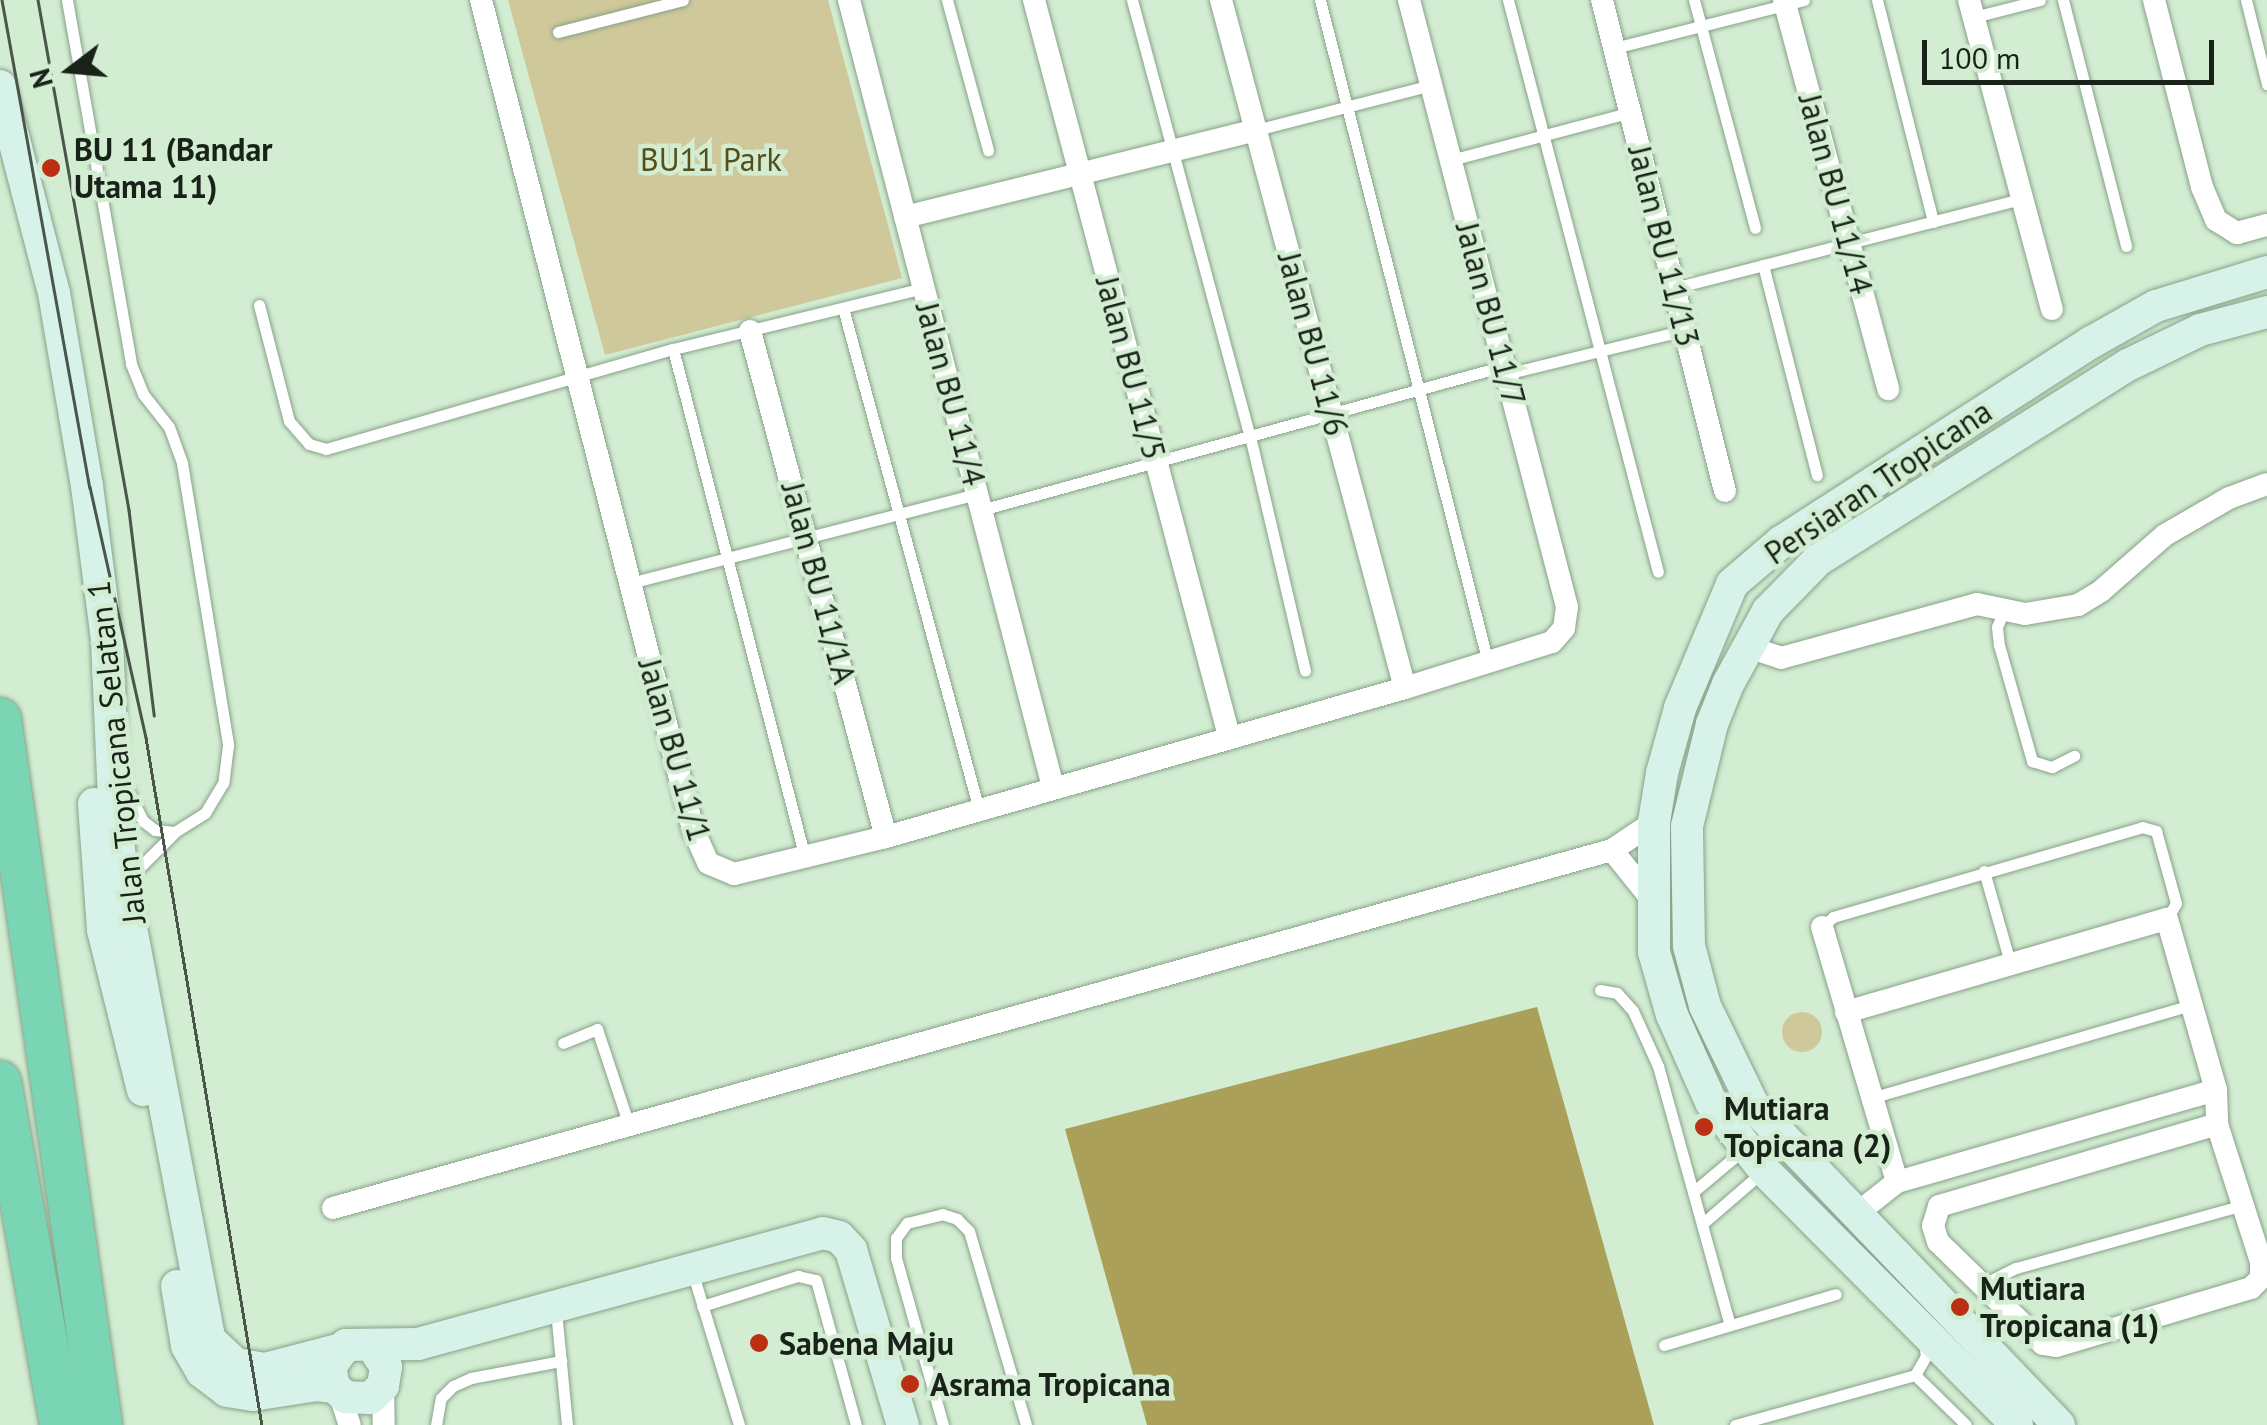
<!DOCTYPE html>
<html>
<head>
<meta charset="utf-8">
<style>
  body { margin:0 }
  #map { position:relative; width:2267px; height:1425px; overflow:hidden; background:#d2edd2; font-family:"PT Sans",sans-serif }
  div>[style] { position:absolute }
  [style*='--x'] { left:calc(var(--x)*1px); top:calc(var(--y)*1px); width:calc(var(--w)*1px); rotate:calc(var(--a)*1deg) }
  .green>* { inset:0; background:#cfc89a }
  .round { border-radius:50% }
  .forest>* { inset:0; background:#aaa05a }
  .roads { filter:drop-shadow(0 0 2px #88a189) drop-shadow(0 0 2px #88a189) }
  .lane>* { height:11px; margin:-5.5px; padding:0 5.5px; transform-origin:5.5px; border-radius:5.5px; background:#fff }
  .street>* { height:22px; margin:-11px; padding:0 11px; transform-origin:11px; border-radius:11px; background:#fff }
  .secondary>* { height:32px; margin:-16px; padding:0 16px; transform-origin:16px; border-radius:16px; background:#d7f2e8 }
  .highway>* { height:42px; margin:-21px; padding:0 21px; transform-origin:21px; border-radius:21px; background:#7ad5b4 }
  .tram>* { height:2.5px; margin:-1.25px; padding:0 1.25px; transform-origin:1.25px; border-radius:1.25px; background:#495649 }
  .dots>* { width:28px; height:28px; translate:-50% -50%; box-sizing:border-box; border:5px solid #d2edd2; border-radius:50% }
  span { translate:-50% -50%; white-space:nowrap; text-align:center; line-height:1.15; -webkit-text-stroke:9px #d2edd2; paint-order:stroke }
  .poi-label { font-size:32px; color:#192219; font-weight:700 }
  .left { translate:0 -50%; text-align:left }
  .park-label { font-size:32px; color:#574f19 }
  .street-label { font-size:32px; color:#192219 }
  .north { position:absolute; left:20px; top:20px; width:100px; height:100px; -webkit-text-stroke:8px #d2edd2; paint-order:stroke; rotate:254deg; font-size:28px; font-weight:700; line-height:40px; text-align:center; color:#192219 }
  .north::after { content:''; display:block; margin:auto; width:35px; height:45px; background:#192219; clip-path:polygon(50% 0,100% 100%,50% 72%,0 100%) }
  .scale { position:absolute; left:1922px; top:40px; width:292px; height:45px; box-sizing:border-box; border:5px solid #192219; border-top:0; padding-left:12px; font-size:30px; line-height:35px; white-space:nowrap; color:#192219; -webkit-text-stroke:8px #d2edd2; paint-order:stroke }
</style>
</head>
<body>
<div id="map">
  <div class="green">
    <div style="clip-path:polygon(508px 0,828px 0,902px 278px,605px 355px)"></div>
    <div class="round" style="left:1782px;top:1012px;width:40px;height:40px"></div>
  </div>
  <div class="forest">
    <div style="clip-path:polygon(1537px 1007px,1654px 1425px,1147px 1425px,1065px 1129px)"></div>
  </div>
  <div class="roads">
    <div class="lane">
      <div style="--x:67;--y:0;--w:370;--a:80"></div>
      <div style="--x:131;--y:364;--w:32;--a:68"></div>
      <div style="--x:143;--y:394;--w:42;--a:51.8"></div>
      <div style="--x:169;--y:427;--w:38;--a:70"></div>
      <div style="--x:182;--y:463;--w:286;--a:80.7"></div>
      <div style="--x:228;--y:745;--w:38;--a:97"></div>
      <div style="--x:223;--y:783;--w:35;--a:121"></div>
      <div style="--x:205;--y:813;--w:36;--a:148"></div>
      <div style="--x:175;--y:832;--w:64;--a:135"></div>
      <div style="--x:947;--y:0;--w:156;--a:74.7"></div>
      <div style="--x:1132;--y:0;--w:452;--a:74.9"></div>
      <div style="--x:1250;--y:436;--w:241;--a:76.8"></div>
      <div style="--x:1320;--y:0;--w:684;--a:75.78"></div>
      <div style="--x:1508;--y:0;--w:591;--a:75.31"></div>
      <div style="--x:1694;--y:0;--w:236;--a:75"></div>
      <div style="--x:1877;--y:0;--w:229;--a:75.8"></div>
      <div style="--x:2063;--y:0;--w:254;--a:75.6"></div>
      <div style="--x:2246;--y:0;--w:87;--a:76"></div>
      <div style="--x:1974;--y:17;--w:68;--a:-14.4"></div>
      <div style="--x:558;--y:32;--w:129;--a:-14.4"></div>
      <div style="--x:1614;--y:48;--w:196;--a:-14.2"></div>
      <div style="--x:1256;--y:130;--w:181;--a:-14.4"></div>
      <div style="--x:1451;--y:160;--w:186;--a:-14.9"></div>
      <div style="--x:1763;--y:265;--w:217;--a:75.6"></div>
      <div style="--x:1674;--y:288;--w:358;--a:-14.4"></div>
      <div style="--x:259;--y:305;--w:120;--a:75.5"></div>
      <div style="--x:289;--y:421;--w:30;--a:49"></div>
      <div style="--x:309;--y:444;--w:18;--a:16"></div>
      <div style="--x:326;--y:449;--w:361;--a:-16.1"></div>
      <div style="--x:673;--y:349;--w:258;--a:-13.7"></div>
      <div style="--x:843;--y:308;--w:520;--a:74.84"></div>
      <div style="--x:673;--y:349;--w:526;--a:75.46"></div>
      <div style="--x:1506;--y:374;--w:184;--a:-13.8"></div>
      <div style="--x:981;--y:510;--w:542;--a:-15.39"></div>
      <div style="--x:630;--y:583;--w:358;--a:-14.4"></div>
      <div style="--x:2004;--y:611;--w:17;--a:114"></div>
      <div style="--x:1997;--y:627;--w:18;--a:84"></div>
      <div style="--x:1999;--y:645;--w:121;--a:74.1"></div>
      <div style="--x:2032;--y:761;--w:21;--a:17"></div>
      <div style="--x:2052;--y:767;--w:25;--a:-27"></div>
      <div style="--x:125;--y:785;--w:40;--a:63.4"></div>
      <div style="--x:143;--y:821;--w:15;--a:37"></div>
      <div style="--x:155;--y:830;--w:20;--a:6"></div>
      <div style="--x:1984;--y:871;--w:95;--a:74.1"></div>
      <div style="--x:1822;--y:927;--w:15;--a:-42"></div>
      <div style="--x:1833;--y:917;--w:322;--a:-16.2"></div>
      <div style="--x:2142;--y:827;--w:15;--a:16"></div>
      <div style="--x:2156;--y:831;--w:75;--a:74.5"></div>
      <div style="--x:2176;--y:903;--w:18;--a:119"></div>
      <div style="--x:1600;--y:990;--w:17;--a:10"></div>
      <div style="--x:1617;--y:993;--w:24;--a:48"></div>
      <div style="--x:1633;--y:1011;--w:60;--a:65.6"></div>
      <div style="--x:1658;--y:1066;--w:269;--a:74.5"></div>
      <div style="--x:563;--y:1043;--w:37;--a:-22"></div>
      <div style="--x:597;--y:1029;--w:101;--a:71.6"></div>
      <div style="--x:1871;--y:1098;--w:334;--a:-16.2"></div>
      <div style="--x:1693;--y:1192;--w:65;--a:-40"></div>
      <div style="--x:1702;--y:1224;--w:78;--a:-40.8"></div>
      <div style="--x:692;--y:1271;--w:161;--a:73"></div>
      <div style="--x:1982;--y:1285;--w:38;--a:-27"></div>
      <div style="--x:2016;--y:1268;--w:236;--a:-15.5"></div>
      <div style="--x:702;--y:1306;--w:101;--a:-17.4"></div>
      <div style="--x:798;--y:1276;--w:18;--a:13"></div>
      <div style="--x:816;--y:1280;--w:150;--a:74.6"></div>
      <div style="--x:556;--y:1311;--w:115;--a:84.5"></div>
      <div style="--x:1664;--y:1345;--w:179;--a:-16.5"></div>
      <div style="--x:1915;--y:1375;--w:71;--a:44.4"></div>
      <div style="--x:1915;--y:1375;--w:22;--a:-60"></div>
      <div style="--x:1926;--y:1356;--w:14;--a:-98"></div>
      <div style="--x:436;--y:1425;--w:27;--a:-80"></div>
      <div style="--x:441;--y:1398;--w:17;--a:-45"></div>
      <div style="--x:453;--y:1386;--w:20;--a:-24"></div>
      <div style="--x:471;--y:1378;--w:92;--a:-10.7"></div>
      <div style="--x:943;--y:1425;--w:173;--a:-105.7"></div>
      <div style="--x:896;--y:1258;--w:20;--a:-90"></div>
      <div style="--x:896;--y:1238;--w:19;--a:-54"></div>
      <div style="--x:907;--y:1223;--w:36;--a:-14"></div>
      <div style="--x:942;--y:1214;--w:16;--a:18"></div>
      <div style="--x:957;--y:1219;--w:17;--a:45"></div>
      <div style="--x:969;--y:1231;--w:202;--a:73.6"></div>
      <div style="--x:1735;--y:1425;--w:187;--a:-15.5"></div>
    </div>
    <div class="street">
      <div style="--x:481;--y:0;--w:856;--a:75.66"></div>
      <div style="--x:693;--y:829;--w:37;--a:66"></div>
      <div style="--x:708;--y:863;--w:28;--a:23"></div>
      <div style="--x:734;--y:874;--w:156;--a:-13.7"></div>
      <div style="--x:886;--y:837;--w:540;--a:-16.02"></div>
      <div style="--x:1405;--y:688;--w:154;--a:-17.4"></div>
      <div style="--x:1552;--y:642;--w:18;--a:-49"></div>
      <div style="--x:1564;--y:628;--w:21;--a:-82"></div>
      <div style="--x:1567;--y:607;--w:627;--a:-104.59"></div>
      <div style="--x:849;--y:0;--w:813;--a:75.47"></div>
      <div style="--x:1034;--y:0;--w:761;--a:75.16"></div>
      <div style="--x:1221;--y:0;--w:712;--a:75.03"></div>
      <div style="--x:1602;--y:0;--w:506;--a:75.94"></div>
      <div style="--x:1784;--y:0;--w:403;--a:75"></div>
      <div style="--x:1969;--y:0;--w:320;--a:75"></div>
      <div style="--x:2154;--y:0;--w:193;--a:75.6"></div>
      <div style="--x:2202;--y:187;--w:36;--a:67"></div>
      <div style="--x:2216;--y:220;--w:25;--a:32"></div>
      <div style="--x:2237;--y:233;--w:31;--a:-15"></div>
      <div style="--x:905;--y:217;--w:362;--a:-13.9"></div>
      <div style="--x:750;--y:331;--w:524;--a:74.96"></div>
      <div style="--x:1748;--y:647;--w:35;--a:18"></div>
      <div style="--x:1781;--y:658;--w:203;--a:-15.4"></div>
      <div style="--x:1977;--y:604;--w:49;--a:11.8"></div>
      <div style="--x:2025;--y:614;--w:54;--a:-9.6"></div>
      <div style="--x:2078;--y:605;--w:27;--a:-31"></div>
      <div style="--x:2101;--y:591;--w:85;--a:-41.2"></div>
      <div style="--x:2165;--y:535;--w:74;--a:-30"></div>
      <div style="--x:2229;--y:498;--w:40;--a:-20.2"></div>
      <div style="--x:1653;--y:901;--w:65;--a:-128.8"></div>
      <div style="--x:1612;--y:850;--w:50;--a:-33.7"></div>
      <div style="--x:1822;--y:927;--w:266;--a:73.6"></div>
      <div style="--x:1846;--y:1012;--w:334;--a:-16.2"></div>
      <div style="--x:2167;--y:919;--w:178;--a:74"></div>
      <div style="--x:2216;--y:1090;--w:34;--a:88"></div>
      <div style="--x:2217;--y:1124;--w:145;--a:72.3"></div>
      <div style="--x:2261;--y:1262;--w:16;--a:90"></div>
      <div style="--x:2261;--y:1278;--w:14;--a:135"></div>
      <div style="--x:2251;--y:1288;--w:203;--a:163.4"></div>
      <div style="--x:2056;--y:1346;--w:13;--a:-171"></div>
      <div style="--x:2043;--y:1344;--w:146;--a:-135.8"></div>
      <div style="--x:1938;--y:1242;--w:17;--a:-107"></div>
      <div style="--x:1933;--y:1226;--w:21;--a:-73"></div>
      <div style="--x:1939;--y:1206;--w:290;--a:-16.4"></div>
      <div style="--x:333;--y:1208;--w:1328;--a:-15.64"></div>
      <div style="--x:1855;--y:1215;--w:53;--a:-38.2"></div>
      <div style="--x:1897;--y:1182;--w:332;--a:-16.1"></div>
      <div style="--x:383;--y:1386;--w:39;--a:89"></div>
      <div style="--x:339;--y:1392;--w:35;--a:72"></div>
    </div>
    <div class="secondary">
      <div style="--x:0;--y:86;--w:214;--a:75.4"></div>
      <div style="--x:54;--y:293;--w:196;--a:80.3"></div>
      <div style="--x:87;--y:486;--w:155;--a:82.6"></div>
      <div style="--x:107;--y:640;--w:161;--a:87.5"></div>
      <div style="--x:114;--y:801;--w:85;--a:84"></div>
      <div style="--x:123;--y:886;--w:462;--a:79.2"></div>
      <div style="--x:210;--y:1340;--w:35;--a:43"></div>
      <div style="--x:236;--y:1364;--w:29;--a:10"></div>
      <div style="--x:265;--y:1369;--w:75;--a:-14.6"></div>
      <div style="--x:94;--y:804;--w:126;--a:85.9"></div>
      <div style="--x:103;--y:930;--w:165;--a:76"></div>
      <div style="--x:177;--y:1286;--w:61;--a:80.5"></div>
      <div style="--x:187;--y:1346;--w:30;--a:60"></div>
      <div style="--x:202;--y:1372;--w:31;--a:37"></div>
      <div style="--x:227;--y:1391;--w:26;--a:9"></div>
      <div style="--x:253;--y:1395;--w:65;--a:-8.9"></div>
      <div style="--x:317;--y:1385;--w:17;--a:7"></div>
      <div style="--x:372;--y:1346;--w:25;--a:56"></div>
      <div style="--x:386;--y:1367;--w:19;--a:99"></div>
      <div style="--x:383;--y:1386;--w:18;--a:137"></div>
      <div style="--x:370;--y:1398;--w:24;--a:-178"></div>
      <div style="--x:346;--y:1397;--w:16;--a:-140"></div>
      <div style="--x:334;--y:1387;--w:20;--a:-101"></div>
      <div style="--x:330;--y:1367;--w:27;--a:-54"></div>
      <div style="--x:346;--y:1345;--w:72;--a:-0.8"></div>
      <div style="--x:418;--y:1344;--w:420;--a:-15.3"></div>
      <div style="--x:823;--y:1233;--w:16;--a:14"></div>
      <div style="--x:839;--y:1237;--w:18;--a:47"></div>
      <div style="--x:851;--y:1250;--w:183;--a:73.5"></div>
      <div style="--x:2017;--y:1425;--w:359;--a:-134.8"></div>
      <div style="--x:1764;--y:1170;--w:86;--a:-127.9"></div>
      <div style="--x:1711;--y:1102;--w:95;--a:-114.1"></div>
      <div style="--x:1672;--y:1015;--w:66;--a:-105.9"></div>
      <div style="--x:1654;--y:952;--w:130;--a:-90"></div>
      <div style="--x:1654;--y:822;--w:50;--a:-80.7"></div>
      <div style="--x:1662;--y:773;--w:67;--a:-74.5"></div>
      <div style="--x:1680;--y:708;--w:134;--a:-67.2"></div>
      <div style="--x:1732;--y:584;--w:65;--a:-40.6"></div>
      <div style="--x:1781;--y:542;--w:368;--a:-32.8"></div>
      <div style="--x:2090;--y:343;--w:76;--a:-29.3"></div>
      <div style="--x:2156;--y:306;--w:116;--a:-17"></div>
      <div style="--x:2059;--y:1425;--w:441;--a:-133.8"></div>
      <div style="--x:1754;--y:1107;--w:112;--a:-115.9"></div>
      <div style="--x:1705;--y:1006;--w:62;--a:-104.9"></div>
      <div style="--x:1689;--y:946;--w:120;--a:-91"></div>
      <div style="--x:1687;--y:826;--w:105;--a:-76.2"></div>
      <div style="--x:1712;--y:724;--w:43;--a:-68.2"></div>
      <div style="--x:1728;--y:684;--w:83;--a:-61.3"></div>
      <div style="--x:1768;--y:611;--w:71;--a:-45.6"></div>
      <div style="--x:1818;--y:560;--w:366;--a:-32.2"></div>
      <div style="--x:2128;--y:365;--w:80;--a:-25.9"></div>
      <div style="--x:2200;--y:330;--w:69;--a:-15"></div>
    </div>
    <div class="highway">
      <div style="--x:0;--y:719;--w:713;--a:81.86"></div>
      <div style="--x:0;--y:1082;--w:348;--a:79.9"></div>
    </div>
  </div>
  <div class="tram">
    <div style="--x:2;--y:0;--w:495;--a:79.8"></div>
    <div style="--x:90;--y:487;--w:257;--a:77.4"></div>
    <div style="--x:146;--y:738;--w:697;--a:80.42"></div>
    <div style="--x:38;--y:0;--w:518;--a:79.88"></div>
    <div style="--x:129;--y:510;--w:207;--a:83"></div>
  </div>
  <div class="dots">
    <div style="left:51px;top:168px;background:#bb3012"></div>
    <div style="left:1704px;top:1127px;background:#bb3012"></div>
    <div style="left:1960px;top:1307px;background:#bb3012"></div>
    <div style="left:759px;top:1343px;background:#bb3012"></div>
    <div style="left:910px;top:1384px;background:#bb3012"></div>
  </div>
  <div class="poi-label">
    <span class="left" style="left:74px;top:168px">BU 11 (Bandar<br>Utama 11)</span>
    <span class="left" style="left:1724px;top:1127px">Mutiara<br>Topicana (2)</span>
    <span class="left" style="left:1980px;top:1307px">Mutiara<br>Tropicana (1)</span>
    <span class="left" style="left:779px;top:1343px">Sabena Maju</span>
    <span class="left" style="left:930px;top:1384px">Asrama Tropicana</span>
  </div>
  <div class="park-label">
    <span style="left:711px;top:159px">BU11 Park</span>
  </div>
  <div class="street-label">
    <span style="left:1836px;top:194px;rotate:75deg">Jalan BU 11/14</span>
    <span style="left:1664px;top:246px;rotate:76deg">Jalan BU 11/13</span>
    <span style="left:1491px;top:314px;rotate:75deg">Jalan BU 11/7</span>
    <span style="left:1313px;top:344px;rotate:75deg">Jalan BU 11/6</span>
    <span style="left:1131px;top:368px;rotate:75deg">Jalan BU 11/5</span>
    <span style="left:951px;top:394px;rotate:75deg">Jalan BU 11/4</span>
    <span style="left:1878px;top:482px;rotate:-34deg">Persiaran Tropicana</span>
    <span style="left:819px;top:583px;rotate:75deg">Jalan BU 11/1A</span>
    <span style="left:675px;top:750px;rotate:74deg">Jalan BU 11/1</span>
    <span style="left:116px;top:752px;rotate:-96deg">Jalan Tropicana Selatan 1</span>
  </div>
  <div class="north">N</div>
  <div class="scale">100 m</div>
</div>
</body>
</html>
